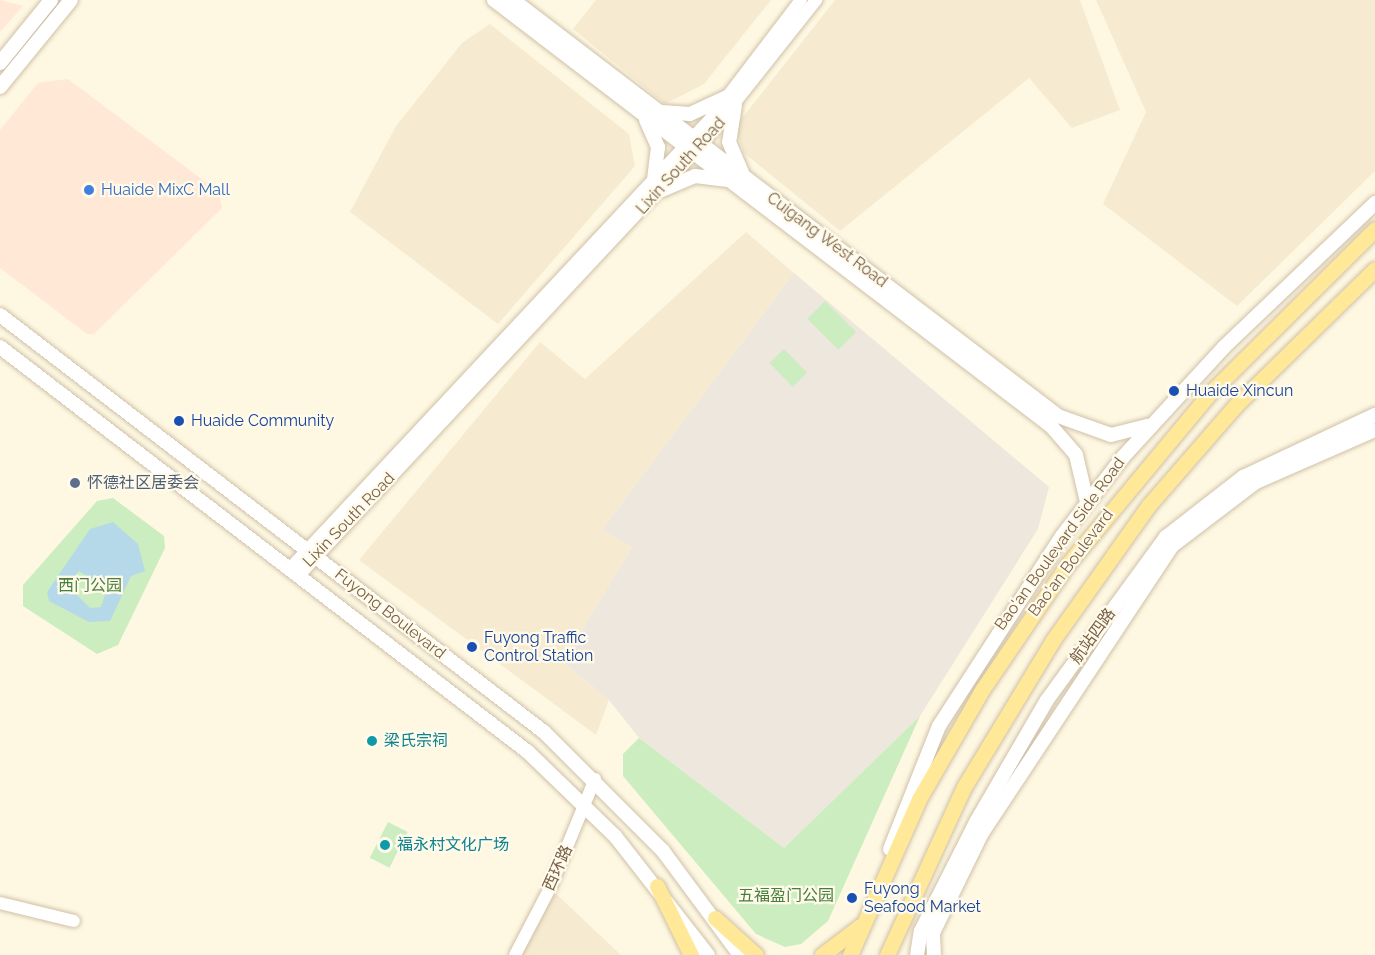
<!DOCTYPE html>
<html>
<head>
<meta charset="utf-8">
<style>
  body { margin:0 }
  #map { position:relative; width:1375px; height:955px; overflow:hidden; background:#fef8e2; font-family:Raleway,"Noto Sans SC",sans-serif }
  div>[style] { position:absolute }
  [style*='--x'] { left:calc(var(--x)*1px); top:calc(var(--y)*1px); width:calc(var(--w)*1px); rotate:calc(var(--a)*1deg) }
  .residential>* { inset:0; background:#f6ebd0 }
  .commercial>* { inset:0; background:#ffe8d5 }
  .industrial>* { inset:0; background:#ede7dd }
  .green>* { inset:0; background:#cbedbf; transform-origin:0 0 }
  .water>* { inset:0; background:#b5d9e9 }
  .roads { filter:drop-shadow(0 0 2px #d0c0a8) drop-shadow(0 0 2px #d0c0a8) }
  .tertiary>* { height:12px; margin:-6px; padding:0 6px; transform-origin:6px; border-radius:6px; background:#fff }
  .secondary>* { height:14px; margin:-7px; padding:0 7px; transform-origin:7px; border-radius:7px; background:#fff }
  .primary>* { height:15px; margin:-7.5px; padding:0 7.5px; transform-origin:7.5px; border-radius:7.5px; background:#ffe998 }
  .dots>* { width:16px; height:16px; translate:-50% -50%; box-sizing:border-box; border:3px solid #fffaea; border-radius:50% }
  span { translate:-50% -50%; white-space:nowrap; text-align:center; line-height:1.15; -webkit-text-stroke:4.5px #fffaea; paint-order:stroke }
  .street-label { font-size:16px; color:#786046 }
  .shop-label { font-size:16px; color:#366cbe }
  .left { translate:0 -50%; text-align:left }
  .transit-label { font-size:16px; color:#164399 }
  .service-label { font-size:16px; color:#4e5e75 }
  .park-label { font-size:16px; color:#467f3d }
  .culture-label { font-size:16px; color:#0d838f }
</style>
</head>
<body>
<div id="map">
  <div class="residential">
    <div style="clip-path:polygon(596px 0,771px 0,704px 84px,665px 104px,573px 29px)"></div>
    <div style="clip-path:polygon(835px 0,1080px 0,1120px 110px,1072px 128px,1029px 78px,840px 231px,744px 153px,735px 127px)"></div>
    <div style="clip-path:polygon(1096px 0,1375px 0,1375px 171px,1237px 306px,1103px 204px,1146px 112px)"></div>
    <div style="clip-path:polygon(490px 24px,629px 134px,635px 166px,498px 324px,350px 212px,396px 126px,462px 43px)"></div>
    <div style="clip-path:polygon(746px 232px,794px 273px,602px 530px,632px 547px,563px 662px,609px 700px,596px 735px,359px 560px,540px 342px,585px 379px)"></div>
    <div style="clip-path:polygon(550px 888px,621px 955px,515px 955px)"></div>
  </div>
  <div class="commercial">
    <div style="clip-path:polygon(0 0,23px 6px,0 32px)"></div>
    <div style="clip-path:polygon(68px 79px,219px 192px,222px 208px,94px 334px,87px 334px,0 268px,0 130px,38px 83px)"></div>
  </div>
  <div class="industrial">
    <div style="clip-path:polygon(794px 273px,1049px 487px,1038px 529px,920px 716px,784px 848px,639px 738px,609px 700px,563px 662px,632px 547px,602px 530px)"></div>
  </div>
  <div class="green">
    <div style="left:825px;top:301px;width:44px;height:25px;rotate:45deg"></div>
    <div style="left:784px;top:349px;width:33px;height:20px;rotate:46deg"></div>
    <div style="clip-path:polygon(113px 498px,164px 536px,165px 548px,118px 645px,97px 654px,23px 606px,23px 585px,97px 501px)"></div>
    <div style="clip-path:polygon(920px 716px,828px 921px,801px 944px,785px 947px,756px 934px,623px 776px,623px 754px,639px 738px,784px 848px)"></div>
    <div style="left:388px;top:822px;width:22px;height:40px;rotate:27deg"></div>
  </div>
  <div class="water">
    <div style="clip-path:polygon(evenodd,113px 522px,138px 544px,145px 571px,131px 576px,110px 621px,89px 622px,49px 601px,47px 592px,90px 529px,113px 522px,79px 571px,107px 589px,101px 607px,90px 608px,77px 595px,70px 582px,79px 571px)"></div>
  </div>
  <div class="roads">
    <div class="tertiary">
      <div style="--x:801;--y:0;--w:147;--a:127.3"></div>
      <div style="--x:712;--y:117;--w:611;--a:133.08"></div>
      <div style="--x:295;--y:563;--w:8;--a:97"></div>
      <div style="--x:294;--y:571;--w:10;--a:-6"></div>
      <div style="--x:304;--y:570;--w:583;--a:-46.95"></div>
      <div style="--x:702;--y:144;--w:184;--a:-51.6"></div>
      <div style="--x:0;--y:903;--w:76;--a:13.7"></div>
      <div style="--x:515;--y:955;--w:76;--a:-62.4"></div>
      <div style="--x:550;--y:888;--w:118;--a:-67.6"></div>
    </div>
    <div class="secondary">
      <div style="--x:494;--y:0;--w:701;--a:37.41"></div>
      <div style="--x:1051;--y:426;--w:38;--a:49"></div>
      <div style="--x:1076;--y:455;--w:48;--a:76.8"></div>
      <div style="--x:513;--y:0;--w:686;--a:37.35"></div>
      <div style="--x:1058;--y:416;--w:56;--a:19.7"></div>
      <div style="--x:1111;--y:435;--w:38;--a:-14"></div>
      <div style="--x:0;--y:63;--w:81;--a:-51"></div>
      <div style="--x:0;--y:87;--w:112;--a:-50.8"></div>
      <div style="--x:735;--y:105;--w:37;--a:99"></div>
      <div style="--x:729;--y:142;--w:34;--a:67"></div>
      <div style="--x:662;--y:112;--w:28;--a:4"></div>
      <div style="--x:690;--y:114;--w:41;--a:-24.7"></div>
      <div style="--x:646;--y:120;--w:30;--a:66"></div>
      <div style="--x:658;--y:147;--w:33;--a:97"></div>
      <div style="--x:657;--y:192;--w:41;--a:-22.8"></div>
      <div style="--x:695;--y:176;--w:31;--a:7"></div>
      <div style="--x:0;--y:315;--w:685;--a:37.47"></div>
      <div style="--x:544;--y:732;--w:168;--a:45"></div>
      <div style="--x:663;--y:851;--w:129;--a:53.5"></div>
      <div style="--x:0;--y:347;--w:665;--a:37.49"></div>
      <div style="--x:528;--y:752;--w:121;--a:44"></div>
      <div style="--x:615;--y:836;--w:151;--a:52"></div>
      <div style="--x:890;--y:849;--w:132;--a:-68.3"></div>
      <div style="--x:939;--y:726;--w:226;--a:-57.1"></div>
      <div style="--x:1062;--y:536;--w:100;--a:-52.3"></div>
      <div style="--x:1123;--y:457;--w:149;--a:-47.4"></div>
      <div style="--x:1224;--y:347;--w:209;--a:-43.6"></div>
      <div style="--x:917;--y:955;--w:24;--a:-81"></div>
      <div style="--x:921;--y:931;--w:122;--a:-63.2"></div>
      <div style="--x:976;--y:822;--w:141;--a:-59.8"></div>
      <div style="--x:1047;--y:700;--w:202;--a:-53.9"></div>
      <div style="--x:1166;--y:537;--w:98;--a:-37.9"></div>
      <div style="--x:1243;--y:477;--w:146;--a:-25.2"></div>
      <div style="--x:934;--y:955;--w:22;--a:-93"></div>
      <div style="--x:933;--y:933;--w:111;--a:-63.9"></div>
      <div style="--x:982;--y:833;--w:344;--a:-56.5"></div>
      <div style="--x:1172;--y:546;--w:106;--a:-37.3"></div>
      <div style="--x:1256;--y:482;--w:130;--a:-23.6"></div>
    </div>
    <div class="primary">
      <div style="--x:657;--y:886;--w:77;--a:63.8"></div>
      <div style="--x:715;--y:918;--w:55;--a:42.1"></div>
      <div style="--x:822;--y:955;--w:48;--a:-37.3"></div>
      <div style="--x:850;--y:955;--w:171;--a:-66.1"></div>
      <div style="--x:919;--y:799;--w:126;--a:-60"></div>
      <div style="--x:982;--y:690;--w:151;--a:-55.8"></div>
      <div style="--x:1067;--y:565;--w:221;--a:-50.3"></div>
      <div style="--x:1208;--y:395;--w:235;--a:-44.8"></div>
      <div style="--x:887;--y:955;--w:185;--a:-65.4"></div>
      <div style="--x:964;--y:787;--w:172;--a:-58.8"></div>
      <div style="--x:1053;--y:640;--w:166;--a:-54.6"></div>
      <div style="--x:1149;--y:505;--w:133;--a:-49"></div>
      <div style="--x:1236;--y:405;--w:194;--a:-44.4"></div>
    </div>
  </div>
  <div class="dots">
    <div style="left:89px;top:190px;background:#3f7fe0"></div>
    <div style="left:1174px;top:391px;background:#1a4fb4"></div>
    <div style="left:179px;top:421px;background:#1a4fb4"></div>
    <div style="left:75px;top:483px;background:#5c6f8a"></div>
    <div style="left:472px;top:647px;background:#1a4fb4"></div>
    <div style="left:372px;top:741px;background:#0f9aa8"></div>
    <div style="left:385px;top:845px;background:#0f9aa8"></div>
    <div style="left:852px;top:898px;background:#1a4fb4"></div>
  </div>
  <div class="street-label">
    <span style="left:681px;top:166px;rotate:-48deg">Lixin South Road</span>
    <span style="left:827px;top:240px;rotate:37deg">Cuigang West Road</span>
    <span style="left:349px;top:520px;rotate:-46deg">Lixin South Road</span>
    <span style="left:1060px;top:544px;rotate:-54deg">Bao'an Boulevard Side Road</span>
    <span style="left:1071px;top:563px;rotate:-53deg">Bao'an Boulevard</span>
    <span style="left:390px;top:614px;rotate:38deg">Fuyong Boulevard</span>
    <span style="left:1093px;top:636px;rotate:-54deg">航站四路</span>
    <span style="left:558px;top:868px;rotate:-66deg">西环路</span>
  </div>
  <div class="shop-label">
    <span class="left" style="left:101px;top:190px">Huaide MixC Mall</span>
  </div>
  <div class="transit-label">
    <span class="left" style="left:1186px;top:391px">Huaide Xincun</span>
    <span class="left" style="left:191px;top:421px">Huaide Community</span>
    <span class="left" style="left:484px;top:647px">Fuyong Traffic<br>Control Station</span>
    <span class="left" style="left:864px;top:898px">Fuyong<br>Seafood Market</span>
  </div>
  <div class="service-label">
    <span class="left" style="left:87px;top:483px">怀德社区居委会</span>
  </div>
  <div class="park-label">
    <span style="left:90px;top:586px">西门公园</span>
    <span style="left:786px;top:896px">五福盈门公园</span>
  </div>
  <div class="culture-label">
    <span class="left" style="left:384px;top:741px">梁氏宗祠</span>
    <span class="left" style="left:397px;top:845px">福永村文化广场</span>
  </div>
</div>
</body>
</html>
